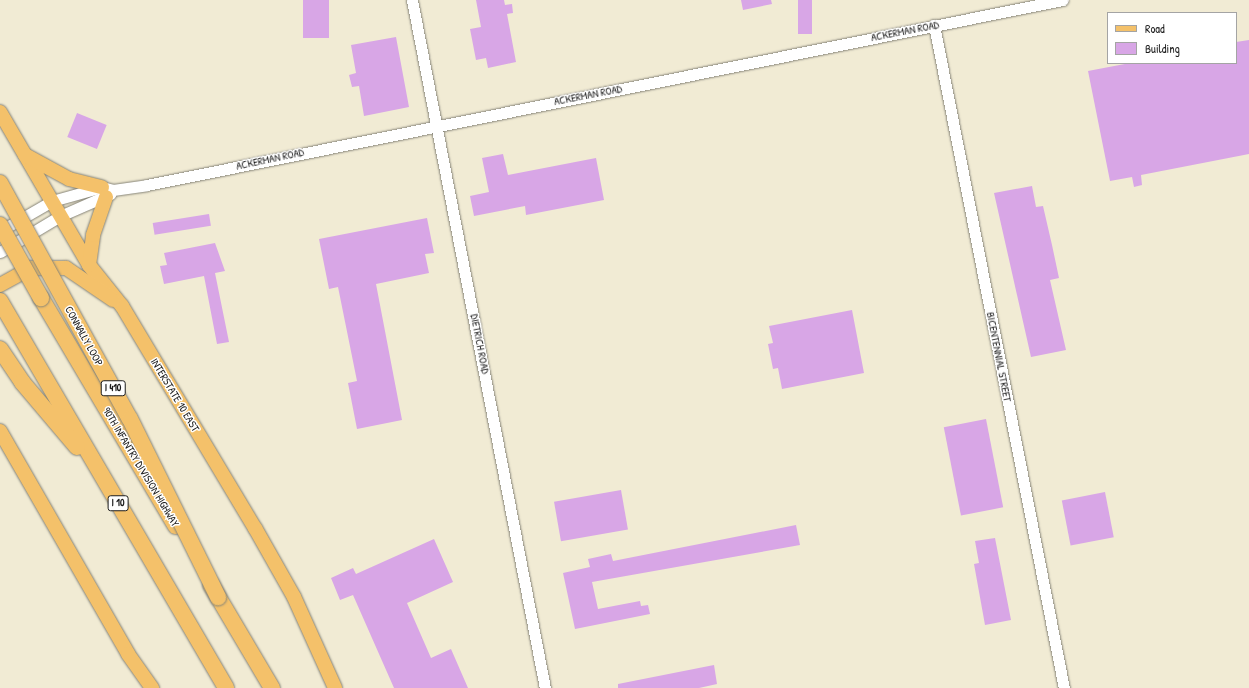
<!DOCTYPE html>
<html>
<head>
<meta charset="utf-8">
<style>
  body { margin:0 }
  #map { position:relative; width:1249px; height:688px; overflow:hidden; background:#f1ebd4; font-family:"Patrick Hand",sans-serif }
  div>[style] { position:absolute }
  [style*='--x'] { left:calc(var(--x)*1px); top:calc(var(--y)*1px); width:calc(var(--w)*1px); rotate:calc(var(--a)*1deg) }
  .building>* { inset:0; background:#d8a6e6; transform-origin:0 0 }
  .roads { filter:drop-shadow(0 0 1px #868478) drop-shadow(0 0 1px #868478) }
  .minor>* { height:11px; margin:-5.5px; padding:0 5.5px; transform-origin:5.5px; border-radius:5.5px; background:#fff }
  .major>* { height:14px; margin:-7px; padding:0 7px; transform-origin:7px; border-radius:7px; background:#f4c16a }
  .highway>* { height:16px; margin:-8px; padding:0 8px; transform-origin:8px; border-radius:8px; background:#f4c16a }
  .bridges { filter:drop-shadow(0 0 1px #868478) drop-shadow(0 0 1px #868478) }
  .highway-bridge>* { height:16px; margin:-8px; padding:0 8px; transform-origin:8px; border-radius:8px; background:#f4c16a }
  span { translate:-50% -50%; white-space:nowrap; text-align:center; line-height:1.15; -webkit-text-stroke:3px #fff; paint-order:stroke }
  .shield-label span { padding:1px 3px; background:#fff; border:1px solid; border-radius:3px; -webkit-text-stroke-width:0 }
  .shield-label { font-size:10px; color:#1c1c1c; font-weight:700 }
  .street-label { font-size:11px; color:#1c1c1c }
  .legend { position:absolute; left:1107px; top:12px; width:130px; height:52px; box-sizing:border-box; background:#fff; border:1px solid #a4a4a4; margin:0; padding:5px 7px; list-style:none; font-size:12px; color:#1c1c1c }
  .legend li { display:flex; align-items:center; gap:8px; height:20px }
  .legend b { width:20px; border:1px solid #a4a4a4 }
</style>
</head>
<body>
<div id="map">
  <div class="building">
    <div style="left:303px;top:0;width:26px;height:38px"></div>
    <div style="clip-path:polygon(476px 0,504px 0,505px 5px,512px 4px,513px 13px,507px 14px,516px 62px,488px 68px,486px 58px,476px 60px,470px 29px,481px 27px)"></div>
    <div style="clip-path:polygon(741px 0,771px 0,772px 4px,743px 10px)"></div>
    <div style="left:798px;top:0;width:14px;height:34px"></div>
    <div style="clip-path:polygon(396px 37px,409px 107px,364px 116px,359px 86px,352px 87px,349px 75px,356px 73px,351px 45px)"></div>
    <div style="clip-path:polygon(1249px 40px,1249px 154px,1141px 175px,1142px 185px,1134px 187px,1132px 177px,1110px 181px,1088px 71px,1130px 63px,1236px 63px,1236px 42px)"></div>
    <div style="left:77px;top:113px;width:32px;height:26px;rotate:22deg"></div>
    <div style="clip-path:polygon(503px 154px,508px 175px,596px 158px,604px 200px,526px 215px,525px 206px,474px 216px,470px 196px,489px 192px,482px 158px)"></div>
    <div style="clip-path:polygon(1032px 186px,1036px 207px,1043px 206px,1052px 245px,1059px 278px,1050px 280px,1066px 350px,1031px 357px,994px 193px)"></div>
    <div style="left:209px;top:214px;width:12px;height:57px;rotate:81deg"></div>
    <div style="clip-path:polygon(427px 218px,434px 253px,425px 254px,429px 273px,376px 284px,402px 420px,357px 429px,348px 383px,357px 381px,338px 287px,329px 289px,319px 239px)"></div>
    <div style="clip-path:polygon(215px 243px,225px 271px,215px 273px,229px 342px,217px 344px,204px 276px,164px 284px,160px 266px,167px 265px,164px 253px)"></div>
    <div style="clip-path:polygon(852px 310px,864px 373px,782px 389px,778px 368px,773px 369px,768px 344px,773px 343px,769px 326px)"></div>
    <div style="left:986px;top:419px;width:90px;height:43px;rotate:79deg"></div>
    <div style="left:621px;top:490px;width:40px;height:68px;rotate:80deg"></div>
    <div style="left:1105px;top:492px;width:46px;height:44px;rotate:79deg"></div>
    <div style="clip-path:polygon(796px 525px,800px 545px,592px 582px,598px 609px,640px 601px,641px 606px,648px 605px,650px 614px,575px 629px,563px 573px,590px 567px,588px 559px,611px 554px,613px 561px)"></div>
    <div style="clip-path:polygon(995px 538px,1011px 620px,985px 625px,974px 564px,979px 563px,975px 541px)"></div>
    <div style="clip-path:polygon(434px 539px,453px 582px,407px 603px,431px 658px,451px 649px,468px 688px,394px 688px,353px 595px,340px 600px,331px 578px,353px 568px,356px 574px)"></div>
    <div style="clip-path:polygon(714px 665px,717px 684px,699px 688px,618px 688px,618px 684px)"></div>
  </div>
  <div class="roads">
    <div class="minor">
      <div style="--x:412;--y:0;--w:701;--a:79.06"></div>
      <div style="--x:934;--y:25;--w:676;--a:78.91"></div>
      <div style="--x:0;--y:231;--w:60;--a:-30"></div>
      <div style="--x:52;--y:201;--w:52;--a:-15.6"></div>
      <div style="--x:102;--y:187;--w:11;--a:15"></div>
      <div style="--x:113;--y:190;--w:34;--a:-8"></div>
      <div style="--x:147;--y:185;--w:934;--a:-11.43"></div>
      <div style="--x:0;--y:252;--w:70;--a:-31"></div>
      <div style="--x:60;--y:216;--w:55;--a:-23.7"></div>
    </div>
    <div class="major">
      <div style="--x:0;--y:112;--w:177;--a:59.8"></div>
      <div style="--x:89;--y:265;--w:53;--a:51.2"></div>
      <div style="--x:122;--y:306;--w:259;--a:59.1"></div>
      <div style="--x:255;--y:528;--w:79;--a:60.5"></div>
      <div style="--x:294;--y:597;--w:100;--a:65.7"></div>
      <div style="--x:25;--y:155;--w:50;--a:28.6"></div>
      <div style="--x:69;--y:179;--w:34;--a:14"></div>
      <div style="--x:89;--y:265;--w:30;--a:-82"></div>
      <div style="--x:93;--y:235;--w:40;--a:-71.1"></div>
      <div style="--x:0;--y:285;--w:35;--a:-29"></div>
      <div style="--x:31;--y:268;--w:35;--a:0"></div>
      <div style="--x:66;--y:268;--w:57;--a:34.2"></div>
      <div style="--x:0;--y:431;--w:257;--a:60.1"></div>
      <div style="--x:128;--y:654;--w:42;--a:54.8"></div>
    </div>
    <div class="highway">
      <div style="--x:41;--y:298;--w:265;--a:59.4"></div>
      <div style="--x:0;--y:301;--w:448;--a:59.7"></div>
      <div style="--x:0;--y:349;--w:40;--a:56"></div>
      <div style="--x:22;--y:382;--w:85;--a:49.8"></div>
      <div style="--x:211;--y:585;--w:120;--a:59.4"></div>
    </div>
  </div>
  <div class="bridges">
    <div class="highway-bridge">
      <div style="--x:0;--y:183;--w:269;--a:61.2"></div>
      <div style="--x:130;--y:419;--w:199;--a:63.7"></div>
      <div style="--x:0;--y:225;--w:84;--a:60.7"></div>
    </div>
  </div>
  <div class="shield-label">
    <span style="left:113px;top:388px">I 410</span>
    <span style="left:118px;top:503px">I 10</span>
  </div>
  <div class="street-label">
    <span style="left:905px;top:31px;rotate:-11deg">ACKERMAN ROAD</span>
    <span style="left:588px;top:95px;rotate:-11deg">ACKERMAN ROAD</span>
    <span style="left:270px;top:159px;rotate:-12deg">ACKERMAN ROAD</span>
    <span style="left:84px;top:336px;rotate:61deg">CONNALLY LOOP</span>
    <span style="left:480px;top:344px;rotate:79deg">DIETRICH ROAD</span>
    <span style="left:999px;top:357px;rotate:79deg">BICENTENNIAL STREET</span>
    <span style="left:175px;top:395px;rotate:59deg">INTERSTATE 10 EAST</span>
    <span style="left:141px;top:467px;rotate:59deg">90TH INFANTRY DIVISION HIGHWAY</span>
  </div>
  <ul class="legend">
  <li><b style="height:5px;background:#f4c16a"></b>Road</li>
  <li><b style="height:11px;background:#d8a6e6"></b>Building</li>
  </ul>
</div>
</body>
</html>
